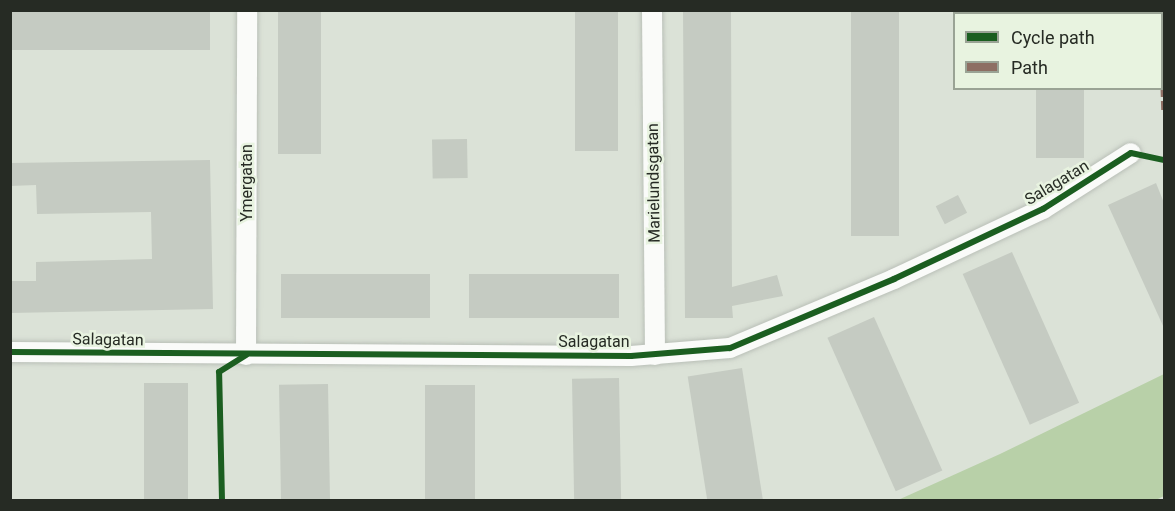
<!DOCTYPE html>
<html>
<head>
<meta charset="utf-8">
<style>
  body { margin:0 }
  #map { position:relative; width:1175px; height:511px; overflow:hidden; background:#dbe2d7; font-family:Roboto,sans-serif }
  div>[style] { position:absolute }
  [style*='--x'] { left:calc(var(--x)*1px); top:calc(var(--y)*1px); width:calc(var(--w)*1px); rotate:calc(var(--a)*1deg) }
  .green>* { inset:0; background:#b8d0a8 }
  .building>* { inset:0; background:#c5cbc2; transform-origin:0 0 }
  .roads { filter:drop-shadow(0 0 2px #b9bfb7) drop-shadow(0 0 2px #b9bfb7) }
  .minor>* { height:20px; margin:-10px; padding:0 10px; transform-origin:10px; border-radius:10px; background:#fafbf9 }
  .quiet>* { height:4.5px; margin-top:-2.25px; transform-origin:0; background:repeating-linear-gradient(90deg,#8d6e63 0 9px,transparent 0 13.5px) }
  .cycleway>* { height:6px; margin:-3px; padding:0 3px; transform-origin:3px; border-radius:3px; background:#1b5e20 }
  span { translate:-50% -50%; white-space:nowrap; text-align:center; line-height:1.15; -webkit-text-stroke:5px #e8f3e0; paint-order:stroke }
  .street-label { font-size:16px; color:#262b24 }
  .frame { position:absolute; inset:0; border:12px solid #262b24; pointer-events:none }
  .legend { position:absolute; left:953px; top:12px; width:210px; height:78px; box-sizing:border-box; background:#e8f3e0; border:2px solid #9aa395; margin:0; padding:8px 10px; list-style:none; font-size:18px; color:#262b24 }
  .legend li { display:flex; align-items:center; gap:12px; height:30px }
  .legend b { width:30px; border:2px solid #9aa395 }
</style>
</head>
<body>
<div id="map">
  <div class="green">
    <div style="clip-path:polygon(1164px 374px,1164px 496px,1156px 500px,898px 500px,1000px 454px)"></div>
  </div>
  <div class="building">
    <div style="left:10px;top:10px;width:200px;height:40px"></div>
    <div style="left:278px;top:10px;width:43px;height:144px"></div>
    <div style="left:575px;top:10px;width:43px;height:141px"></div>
    <div style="clip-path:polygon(683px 10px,731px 10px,732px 287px,777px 275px,783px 296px,732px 306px,733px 318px,685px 318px)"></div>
    <div style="left:851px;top:10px;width:48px;height:226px"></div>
    <div style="left:1036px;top:88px;width:48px;height:70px"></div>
    <div style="left:467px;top:139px;width:39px;height:35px;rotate:89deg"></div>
    <div style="clip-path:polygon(210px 160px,213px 309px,10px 313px,10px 281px,36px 281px,36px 262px,152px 259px,151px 212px,37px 214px,36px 185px,10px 186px,10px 163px)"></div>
    <div style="clip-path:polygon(1156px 183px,1164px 203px,1164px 328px,1108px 205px)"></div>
    <div style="left:958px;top:195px;width:20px;height:25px;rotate:63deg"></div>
    <div style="left:1012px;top:252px;width:165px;height:54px;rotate:66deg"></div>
    <div style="left:281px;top:274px;width:149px;height:44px"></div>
    <div style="left:469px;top:274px;width:150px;height:44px"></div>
    <div style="left:874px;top:317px;width:168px;height:51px;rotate:66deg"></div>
    <div style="left:742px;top:368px;width:135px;height:55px;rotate:81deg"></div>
    <div style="left:619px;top:378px;width:123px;height:47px;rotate:89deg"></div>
    <div style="left:144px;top:383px;width:44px;height:118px"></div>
    <div style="left:328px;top:384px;width:117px;height:49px;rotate:89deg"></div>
    <div style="left:425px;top:385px;width:50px;height:116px"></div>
  </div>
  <div class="roads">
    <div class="minor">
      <div style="--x:652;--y:10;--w:345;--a:89.5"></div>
      <div style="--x:10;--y:352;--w:621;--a:0.37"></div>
      <div style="--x:631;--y:356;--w:99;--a:-4.6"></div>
      <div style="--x:730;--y:348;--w:178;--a:-22.8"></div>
      <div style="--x:894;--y:279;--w:165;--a:-25.2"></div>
      <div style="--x:1043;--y:209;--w:104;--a:-32.5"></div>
      <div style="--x:246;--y:355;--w:345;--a:-89.8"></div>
    </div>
  </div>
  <div class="quiet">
    <div style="--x:1162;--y:47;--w:65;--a:88.2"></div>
  </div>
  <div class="cycleway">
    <div style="--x:10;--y:352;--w:621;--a:0.37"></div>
    <div style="--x:631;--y:356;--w:99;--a:-4.6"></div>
    <div style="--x:730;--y:348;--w:178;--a:-22.8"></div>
    <div style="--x:894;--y:279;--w:165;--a:-25.2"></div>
    <div style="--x:1043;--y:209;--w:104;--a:-32.5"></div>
    <div style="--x:1131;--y:153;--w:34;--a:12"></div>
    <div style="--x:222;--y:500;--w:128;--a:-91.3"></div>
    <div style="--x:219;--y:372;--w:32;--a:-32"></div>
  </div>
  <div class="street-label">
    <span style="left:247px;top:183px;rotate:-90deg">Ymergatan</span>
    <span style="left:654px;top:183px;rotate:-91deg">Marielundsgatan</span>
    <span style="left:1057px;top:183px;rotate:-31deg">Salagatan</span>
    <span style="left:108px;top:340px;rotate:1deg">Salagatan</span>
    <span style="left:594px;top:342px">Salagatan</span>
  </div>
  <div class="frame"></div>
  <ul class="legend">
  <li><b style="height:8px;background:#1b5e20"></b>Cycle path</li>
  <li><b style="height:8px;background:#8d6e63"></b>Path</li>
  </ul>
</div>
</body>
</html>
